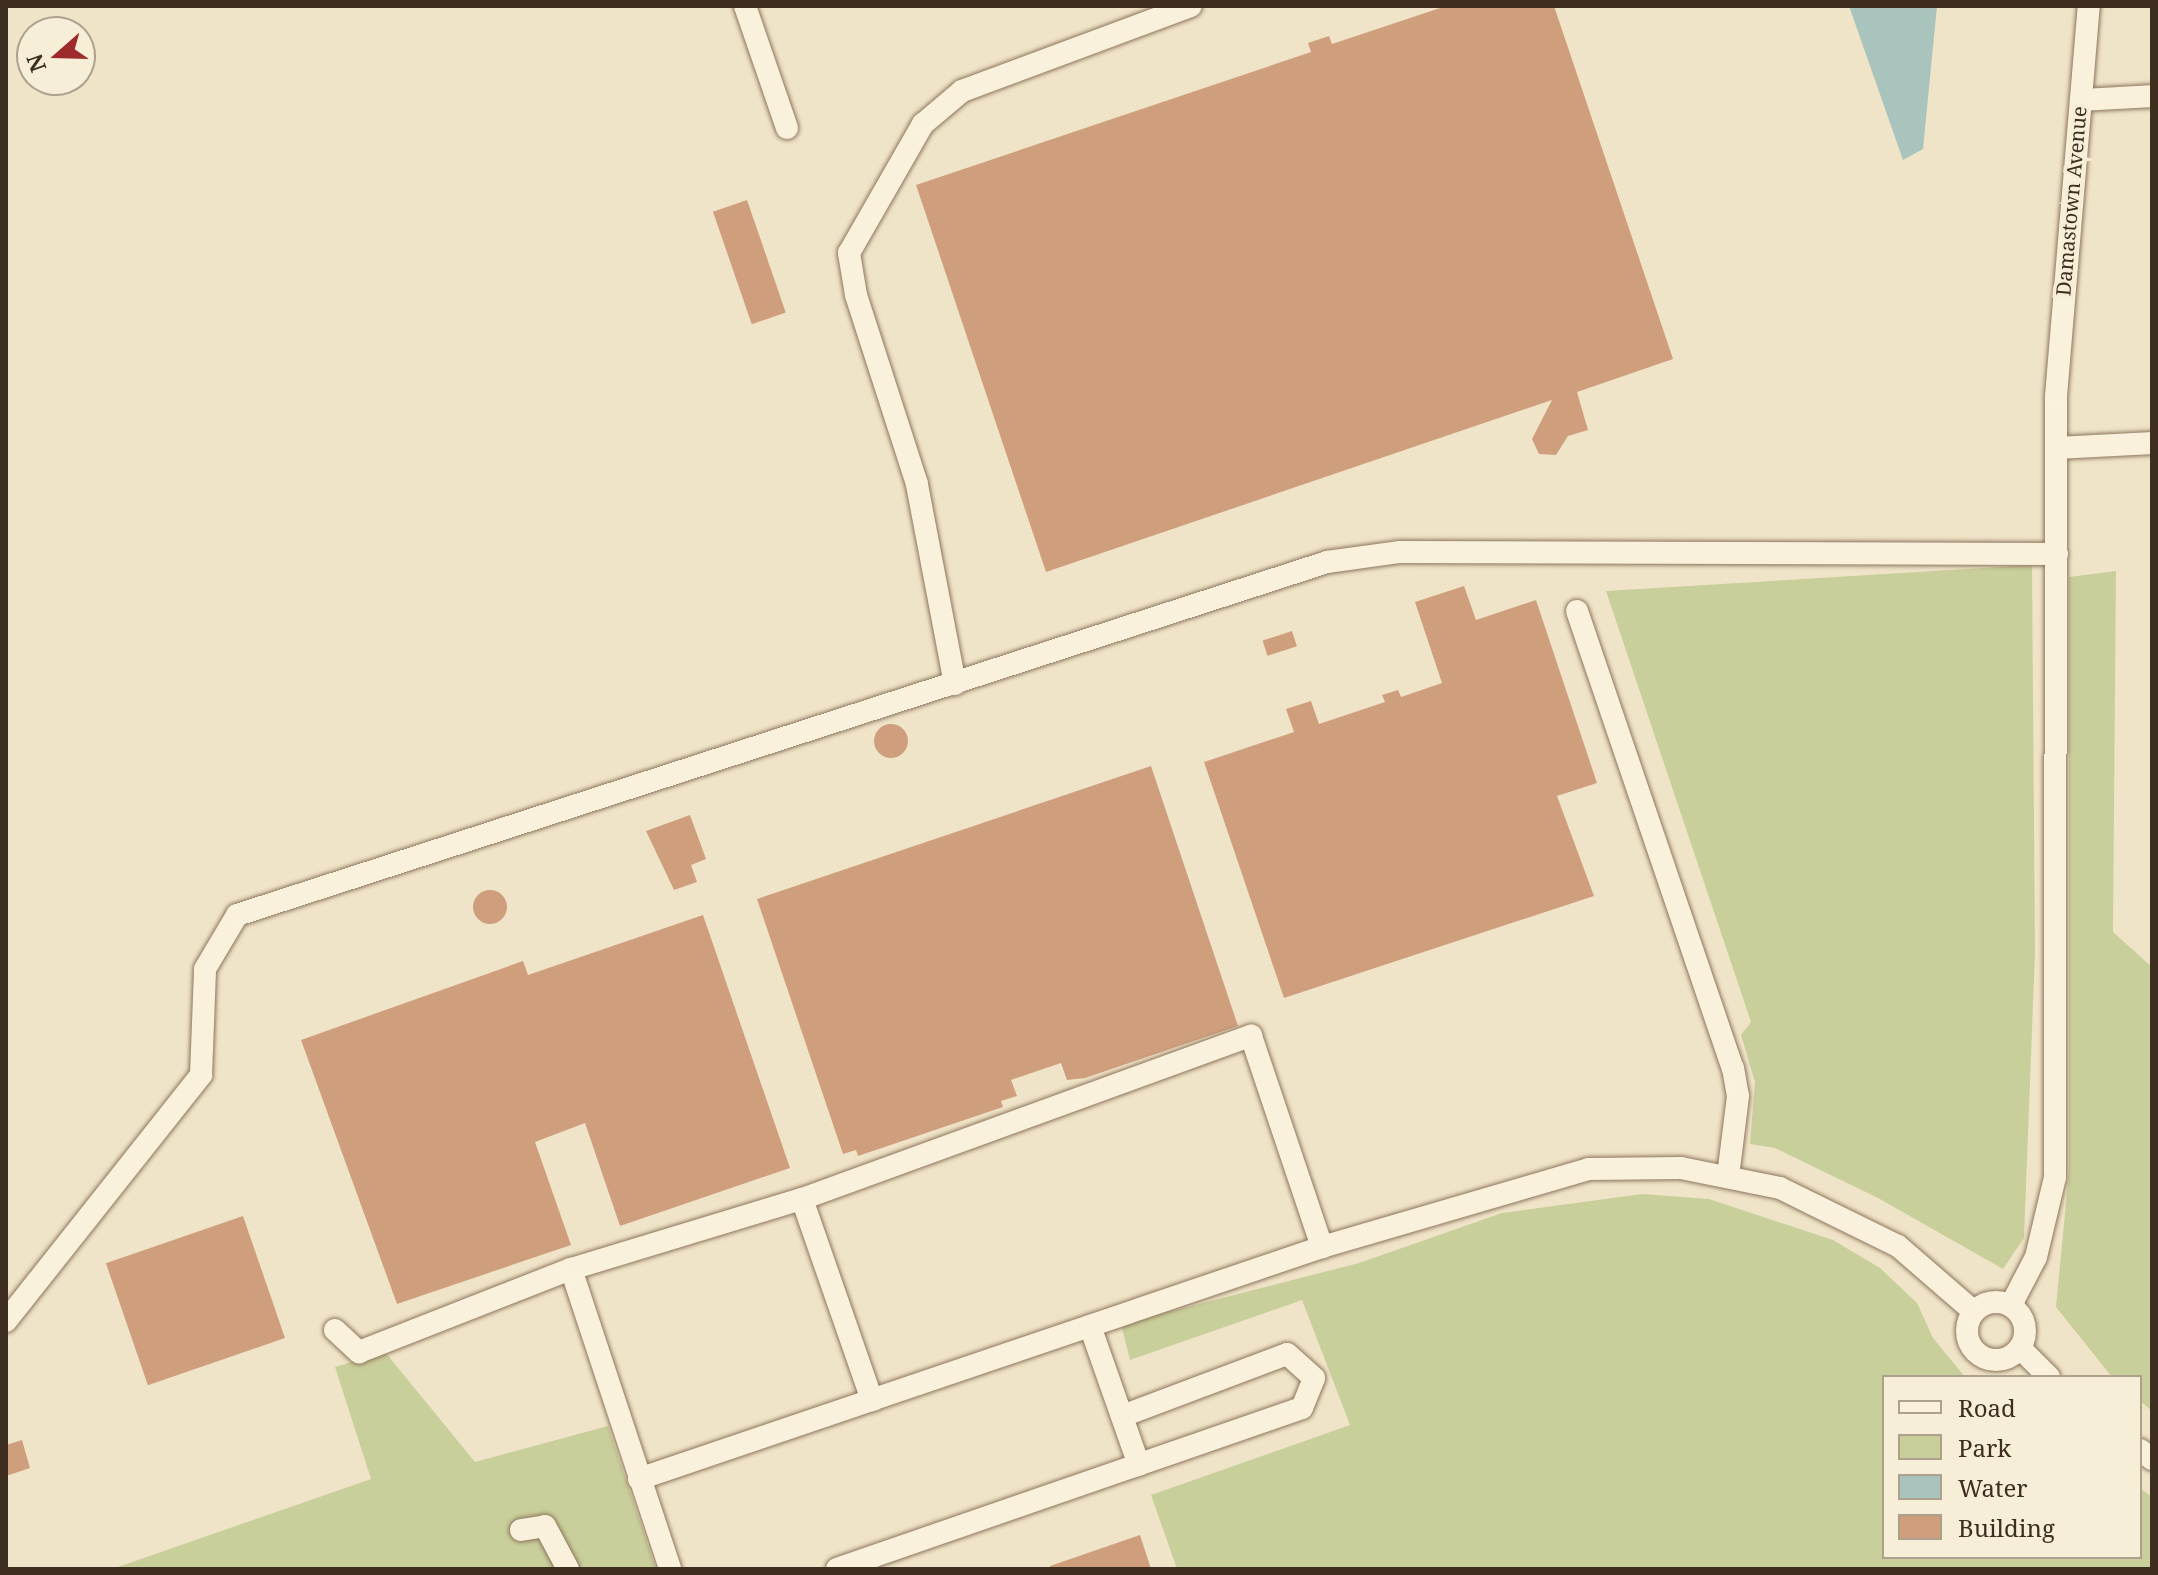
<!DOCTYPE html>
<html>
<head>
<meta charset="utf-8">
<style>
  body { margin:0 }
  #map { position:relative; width:2158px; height:1575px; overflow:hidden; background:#f0e4c8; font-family:"Noto Serif",serif }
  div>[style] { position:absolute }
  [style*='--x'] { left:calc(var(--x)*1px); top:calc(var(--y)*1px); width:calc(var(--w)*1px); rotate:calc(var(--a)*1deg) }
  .green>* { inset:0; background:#c9cf9b }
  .water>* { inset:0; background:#a9c4bc }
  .building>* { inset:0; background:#cf9f7d; transform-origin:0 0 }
  .round { border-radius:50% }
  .roads { filter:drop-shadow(0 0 2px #8d765c) drop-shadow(0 0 2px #8d765c) }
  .minor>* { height:22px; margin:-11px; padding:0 11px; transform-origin:11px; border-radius:11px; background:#faf1dc }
  .minor>.ring { margin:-11px; padding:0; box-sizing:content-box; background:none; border:22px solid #faf1dc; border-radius:50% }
  span { translate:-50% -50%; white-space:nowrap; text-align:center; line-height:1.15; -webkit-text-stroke:7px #f7eed8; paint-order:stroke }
  .street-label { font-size:20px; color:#3d2e20 }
  .frame { position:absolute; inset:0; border:8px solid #3d2e20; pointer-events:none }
  .legend { position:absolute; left:1882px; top:1375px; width:260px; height:184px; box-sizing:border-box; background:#f7eed8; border:2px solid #ada18e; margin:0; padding:10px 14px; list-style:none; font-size:24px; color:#3d2e20 }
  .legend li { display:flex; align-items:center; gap:16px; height:40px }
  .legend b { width:40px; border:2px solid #ada18e }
  .north { position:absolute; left:16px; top:16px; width:80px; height:80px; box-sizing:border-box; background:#f7eed8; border:2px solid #ada18e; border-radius:50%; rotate:250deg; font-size:22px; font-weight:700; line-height:32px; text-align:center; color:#3d2e20 }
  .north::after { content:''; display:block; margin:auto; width:28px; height:36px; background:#9e2a2b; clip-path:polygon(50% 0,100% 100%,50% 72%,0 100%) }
</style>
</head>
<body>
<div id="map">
  <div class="green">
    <div style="clip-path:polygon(2032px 565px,2035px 952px,2024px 1238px,2003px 1269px,1878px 1198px,1775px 1148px,1750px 1144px,1755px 1082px,1741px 1035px,1751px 1022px,1606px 591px)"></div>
    <div style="clip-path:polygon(2116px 571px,2113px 932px,2152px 967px,2152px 1411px,2140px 1401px,2140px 1377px,2112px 1377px,2056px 1307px,2069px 1171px,2069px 577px)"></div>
    <div style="clip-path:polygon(1642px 1194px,1709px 1199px,1833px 1240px,1880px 1268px,1917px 1303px,1933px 1338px,1965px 1377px,1884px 1377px,1884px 1557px,2140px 1557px,2140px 1488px,2152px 1497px,2152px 1569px,1177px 1569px,1151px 1495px,1350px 1425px,1302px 1300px,1130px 1360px,1121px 1324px,1359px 1263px,1502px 1213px)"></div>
    <div style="clip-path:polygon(385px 1352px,475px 1462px,608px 1426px,656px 1569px,112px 1569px,371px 1479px,335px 1367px)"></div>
  </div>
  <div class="water">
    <div style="clip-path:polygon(1849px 6px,1937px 6px,1923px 149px,1903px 160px)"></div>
  </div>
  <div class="building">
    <div style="clip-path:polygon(1446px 6px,1554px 6px,1673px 359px,1577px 392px,1588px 430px,1568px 436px,1556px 455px,1539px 454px,1532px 439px,1552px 400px,1046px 572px,916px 185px,1311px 52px,1308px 43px,1329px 36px,1332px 44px)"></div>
    <div style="left:747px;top:200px;width:119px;height:36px;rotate:71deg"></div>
    <div style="clip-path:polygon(1464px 586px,1476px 620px,1536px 600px,1597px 783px,1557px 796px,1594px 896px,1284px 998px,1204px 762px,1294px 732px,1286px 709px,1311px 701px,1319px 724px,1385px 702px,1382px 695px,1398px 690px,1401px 697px,1442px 683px,1415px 602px)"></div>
    <div style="left:1292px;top:631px;width:16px;height:31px;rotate:72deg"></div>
    <div class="round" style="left:874px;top:724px;width:34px;height:34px"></div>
    <div style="clip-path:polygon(1151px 766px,1238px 1026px,1085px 1078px,1067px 1080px,1061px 1063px,1011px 1080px,1017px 1096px,1001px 1101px,1003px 1107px,858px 1156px,856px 1150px,843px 1154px,757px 899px)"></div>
    <div style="clip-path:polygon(690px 815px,706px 859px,691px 865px,697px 882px,674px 890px,646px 831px)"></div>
    <div class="round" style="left:473px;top:890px;width:34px;height:34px"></div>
    <div style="clip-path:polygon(703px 915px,790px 1168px,620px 1226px,585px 1123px,535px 1142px,571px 1245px,397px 1304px,301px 1040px,523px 961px,528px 975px)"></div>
    <div style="left:243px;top:1216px;width:129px;height:145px;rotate:71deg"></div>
    <div style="clip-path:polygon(22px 1440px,30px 1468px,6px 1476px,6px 1445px)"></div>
    <div style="clip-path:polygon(1140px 1535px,1151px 1569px,1050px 1569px,1050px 1566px)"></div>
  </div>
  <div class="roads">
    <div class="minor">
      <div style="--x:745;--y:6;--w:129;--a:71"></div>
      <div style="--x:2081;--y:100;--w:71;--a:-3.2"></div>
      <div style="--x:2057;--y:448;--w:95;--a:-3"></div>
      <div style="--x:1577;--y:611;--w:483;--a:71.2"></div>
      <div style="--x:1733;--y:1068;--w:28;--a:80"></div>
      <div style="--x:1738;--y:1096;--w:81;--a:97.1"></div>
      <div style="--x:955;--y:684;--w:204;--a:-100.8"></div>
      <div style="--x:917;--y:484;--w:199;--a:-107.9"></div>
      <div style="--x:856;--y:295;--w:43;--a:-99.5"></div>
      <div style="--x:849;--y:253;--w:149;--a:-60.2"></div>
      <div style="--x:923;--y:124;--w:51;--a:-40.2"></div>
      <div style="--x:962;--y:91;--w:244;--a:-20.4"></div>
      <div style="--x:802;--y:1199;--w:213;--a:70.8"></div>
      <div style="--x:571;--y:1269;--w:316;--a:71.7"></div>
      <div class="ring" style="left:1967px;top:1302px;width:36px;height:36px"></div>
      <div style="--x:2011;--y:1305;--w:54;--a:-62.5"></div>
      <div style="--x:2036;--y:1257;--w:82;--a:-76.6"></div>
      <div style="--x:2055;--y:1177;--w:781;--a:-89.93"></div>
      <div style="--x:2056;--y:396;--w:391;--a:-85.2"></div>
      <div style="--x:6;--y:1321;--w:314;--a:-51.6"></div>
      <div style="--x:201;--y:1075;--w:106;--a:-87.8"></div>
      <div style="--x:205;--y:969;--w:63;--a:-59.3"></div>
      <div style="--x:237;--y:915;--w:1146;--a:-17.94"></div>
      <div style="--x:1327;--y:562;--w:74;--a:-7.8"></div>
      <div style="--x:1400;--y:552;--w:657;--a:0.17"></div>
      <div style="--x:1090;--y:1326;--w:147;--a:70.6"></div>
      <div style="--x:335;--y:1330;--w:33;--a:43"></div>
      <div style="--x:359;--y:1352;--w:228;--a:-21.4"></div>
      <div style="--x:571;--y:1269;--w:241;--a:-16.9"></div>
      <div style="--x:802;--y:1199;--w:478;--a:-20"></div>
      <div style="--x:1251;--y:1036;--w:223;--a:71.4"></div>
      <div style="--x:2020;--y:1348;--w:41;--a:45"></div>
      <div style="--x:2140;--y:1450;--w:15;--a:37"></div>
      <div style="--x:639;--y:1479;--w:721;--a:-18.76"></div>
      <div style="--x:1322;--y:1247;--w:278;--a:-16.3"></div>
      <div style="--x:1589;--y:1169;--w:92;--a:-0.6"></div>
      <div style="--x:1681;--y:1168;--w:101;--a:11.4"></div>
      <div style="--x:1780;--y:1188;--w:131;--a:26.2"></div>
      <div style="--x:1898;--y:1246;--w:99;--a:40.9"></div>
      <div style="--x:521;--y:1530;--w:24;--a:-9"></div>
      <div style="--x:545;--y:1526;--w:49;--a:61.9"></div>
      <div style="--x:837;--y:1569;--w:492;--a:-19.1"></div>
      <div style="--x:1302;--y:1408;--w:32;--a:-68"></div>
      <div style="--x:1314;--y:1378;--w:36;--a:-138"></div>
      <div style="--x:1287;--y:1354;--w:176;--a:159.4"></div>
    </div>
  </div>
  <div class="street-label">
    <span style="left:2071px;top:201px;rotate:-85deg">Damastown Avenue</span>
  </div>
  <div class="frame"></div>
  <ul class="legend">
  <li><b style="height:10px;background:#faf1dc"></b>Road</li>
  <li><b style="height:22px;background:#c9cf9b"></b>Park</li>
  <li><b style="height:22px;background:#a9c4bc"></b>Water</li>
  <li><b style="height:22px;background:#cf9f7d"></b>Building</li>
  </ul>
  <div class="north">N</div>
</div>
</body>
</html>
